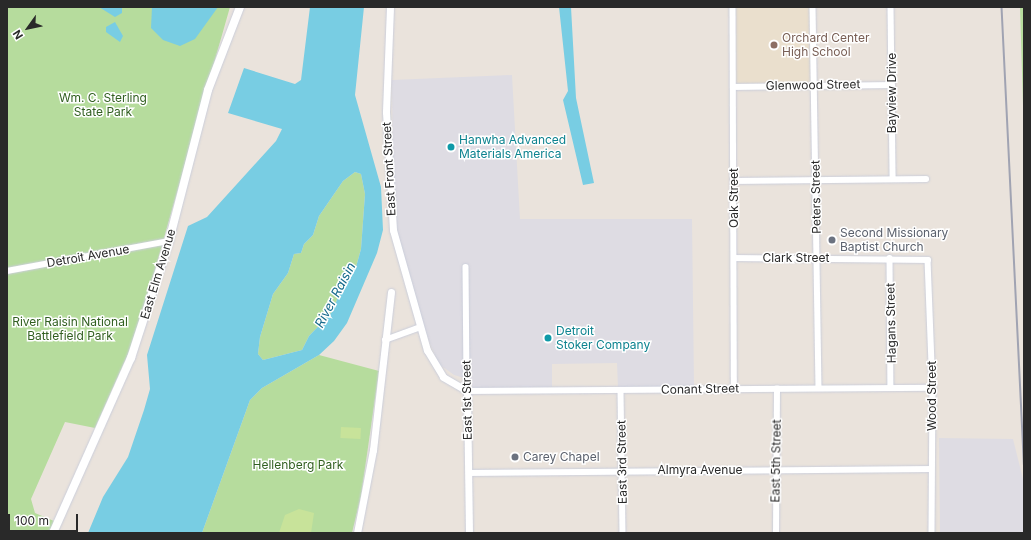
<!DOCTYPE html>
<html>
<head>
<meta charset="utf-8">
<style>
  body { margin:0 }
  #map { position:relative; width:1031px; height:540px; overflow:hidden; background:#eae3dc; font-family:Inter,sans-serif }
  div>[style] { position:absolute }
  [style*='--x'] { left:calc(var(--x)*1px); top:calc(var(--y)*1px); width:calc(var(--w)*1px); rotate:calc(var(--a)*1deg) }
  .industrial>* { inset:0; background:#dedce3 }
  .education>* { inset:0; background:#eadfcd; transform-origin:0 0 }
  .green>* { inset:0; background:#b6dc9d }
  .pitch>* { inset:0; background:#c8e39a; transform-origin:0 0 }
  .water>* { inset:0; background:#78cde3 }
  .roads { filter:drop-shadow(0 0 1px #cbceda) drop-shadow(0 0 1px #cbceda) }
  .minor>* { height:5.5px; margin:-2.75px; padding:0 2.75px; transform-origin:2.75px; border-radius:2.75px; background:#fff }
  .tertiary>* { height:7px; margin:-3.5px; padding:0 3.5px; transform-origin:3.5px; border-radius:3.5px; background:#fff }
  .secondary>* { height:8px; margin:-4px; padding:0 4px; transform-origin:4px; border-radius:4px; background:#fff }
  .rail>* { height:1.5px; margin:-0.75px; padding:0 0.75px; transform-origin:0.75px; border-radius:0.75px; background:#a0a3b2 }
  .dots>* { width:11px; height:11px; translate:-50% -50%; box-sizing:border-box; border:2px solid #fff; border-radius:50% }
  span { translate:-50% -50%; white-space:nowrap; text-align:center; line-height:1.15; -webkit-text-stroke:3px #fff; paint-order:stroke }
  .education-label { font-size:12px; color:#785e54 }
  .left { translate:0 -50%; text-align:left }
  .street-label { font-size:12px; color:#292929 }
  .park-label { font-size:12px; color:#315f20 }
  .culture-label { font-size:12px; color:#0d838f }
  .worship-label { font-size:12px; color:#5b616d }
  .water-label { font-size:13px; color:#196c8d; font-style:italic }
  .frame { position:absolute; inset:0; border:8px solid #292929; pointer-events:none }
  .north { position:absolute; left:8px; top:8px; width:40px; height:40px; -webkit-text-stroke:3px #fff; paint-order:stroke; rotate:237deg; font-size:11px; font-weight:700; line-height:16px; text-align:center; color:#292929 }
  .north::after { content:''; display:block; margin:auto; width:14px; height:18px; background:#292929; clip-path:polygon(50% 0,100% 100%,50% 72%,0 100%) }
  .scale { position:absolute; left:8px; top:514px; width:70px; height:18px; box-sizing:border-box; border:2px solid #292929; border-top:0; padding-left:5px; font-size:12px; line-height:14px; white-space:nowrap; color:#292929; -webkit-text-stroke:3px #fff; paint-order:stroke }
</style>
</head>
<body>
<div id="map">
  <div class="industrial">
    <div style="clip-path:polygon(512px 75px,520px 219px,692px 219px,694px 386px,618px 388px,617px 363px,552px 364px,552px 387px,472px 388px,471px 380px,454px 375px,439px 364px,418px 315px,399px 249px,393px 181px,392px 80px)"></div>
    <div style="clip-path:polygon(939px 438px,1013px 439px,1024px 483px,1024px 533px,940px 533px)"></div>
  </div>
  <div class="education">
    <div style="left:736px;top:7px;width:75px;height:77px"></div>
  </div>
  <div class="green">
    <div style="clip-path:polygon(7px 7px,230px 7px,136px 336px,95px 428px,65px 422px,31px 499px,35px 513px,54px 521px,49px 533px,7px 533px)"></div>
    <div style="clip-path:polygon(1020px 7px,1024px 7px,1024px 138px)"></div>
    <div style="clip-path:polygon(355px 172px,361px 174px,365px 194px,361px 249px,356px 267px,346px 278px,332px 312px,309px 336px,302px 350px,263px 360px,258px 354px,260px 337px,273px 294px,288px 273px,294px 254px,301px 253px,304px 244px,313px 235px,319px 216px,343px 181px)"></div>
    <div style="clip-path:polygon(319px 355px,379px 371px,361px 496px,352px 533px,202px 533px,250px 400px,262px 388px)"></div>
  </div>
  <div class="pitch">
    <div style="left:341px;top:427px;width:20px;height:11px;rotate:3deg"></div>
    <div style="clip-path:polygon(299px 509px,314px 513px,311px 533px,279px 533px,285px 515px)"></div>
  </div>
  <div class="water">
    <div style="clip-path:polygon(70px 7px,122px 7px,122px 13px,115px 17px,99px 7px)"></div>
    <div style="clip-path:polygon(152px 7px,218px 7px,195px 39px,180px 46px,163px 40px,151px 28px)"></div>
    <div style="clip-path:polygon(evenodd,310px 7px,364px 7px,355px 95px,381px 187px,383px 230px,377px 253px,347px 323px,334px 341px,319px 355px,262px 388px,250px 400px,202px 533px,88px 533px,103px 497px,128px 457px,144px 410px,150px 389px,147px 355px,188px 226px,207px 217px,276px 141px,282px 129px,228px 113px,244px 68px,295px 84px,301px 80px,310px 7px,355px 172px,361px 174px,365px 194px,361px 249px,356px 267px,346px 278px,332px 312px,309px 336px,302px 350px,263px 360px,258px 354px,260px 337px,273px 294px,288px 273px,294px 254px,301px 253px,304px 244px,313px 235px,319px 216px,343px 181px,355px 172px)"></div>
    <div style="clip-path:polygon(559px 7px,571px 7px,576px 98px,594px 183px,583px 185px,563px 100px,568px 91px)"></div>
    <div style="clip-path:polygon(115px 22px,123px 36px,120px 42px,106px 32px,106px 27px)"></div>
  </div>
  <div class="roads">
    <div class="minor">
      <div style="--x:733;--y:7;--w:381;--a:89.8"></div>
      <div style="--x:813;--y:7;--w:380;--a:89.1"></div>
      <div style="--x:891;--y:7;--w:171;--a:89.3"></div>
      <div style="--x:734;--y:87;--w:158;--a:-0.7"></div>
      <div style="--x:734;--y:181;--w:192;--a:-0.6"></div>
      <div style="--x:735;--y:258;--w:193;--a:0.6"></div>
      <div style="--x:928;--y:260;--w:128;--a:87.8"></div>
      <div style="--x:933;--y:388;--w:145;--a:90.4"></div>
      <div style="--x:890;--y:258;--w:130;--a:89.6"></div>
      <div style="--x:466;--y:267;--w:124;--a:89.5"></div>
      <div style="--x:467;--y:391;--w:466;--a:-0.4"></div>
      <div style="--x:7;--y:271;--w:165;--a:-10.5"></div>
      <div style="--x:385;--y:340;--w:35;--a:-20"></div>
      <div style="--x:621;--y:391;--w:142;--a:89.2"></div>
      <div style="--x:469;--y:473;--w:462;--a:-0.5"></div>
      <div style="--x:776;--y:533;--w:144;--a:-89.6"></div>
    </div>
    <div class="tertiary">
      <div style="--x:390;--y:7;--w:105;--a:92.2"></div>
      <div style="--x:386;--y:112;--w:118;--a:86.6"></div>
      <div style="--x:393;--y:230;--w:125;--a:74.2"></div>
      <div style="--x:427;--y:350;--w:31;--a:59"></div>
      <div style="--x:443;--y:377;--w:28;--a:30"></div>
      <div style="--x:467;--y:391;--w:142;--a:89.2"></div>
      <div style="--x:357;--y:533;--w:85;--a:-79.1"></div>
      <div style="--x:373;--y:450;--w:159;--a:-83.5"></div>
    </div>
    <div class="secondary">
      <div style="--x:53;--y:533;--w:192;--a:-66"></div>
      <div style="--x:131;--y:358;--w:123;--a:-72"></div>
      <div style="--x:169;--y:241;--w:156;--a:-75.5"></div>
      <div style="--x:208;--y:90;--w:89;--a:-68.9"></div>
    </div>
  </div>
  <div class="rail">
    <div style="--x:1002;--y:7;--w:458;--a:87.2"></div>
  </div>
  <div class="dots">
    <div style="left:774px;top:45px;background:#8d6e63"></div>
    <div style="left:451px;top:147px;background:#0f9aa8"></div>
    <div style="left:832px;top:240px;background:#6b7280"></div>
    <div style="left:548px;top:338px;background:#0f9aa8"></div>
    <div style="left:515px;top:457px;background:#6b7280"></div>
  </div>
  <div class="education-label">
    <span class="left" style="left:782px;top:45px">Orchard Center<br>High School</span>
  </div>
  <div class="street-label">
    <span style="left:813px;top:85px;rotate:-1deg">Glenwood Street</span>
    <span style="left:892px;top:93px;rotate:-90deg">Bayview Drive</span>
    <span style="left:389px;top:169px;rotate:-93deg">East Front Street</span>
    <span style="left:816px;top:197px;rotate:-91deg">Peters Street</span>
    <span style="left:734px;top:198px;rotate:-90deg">Oak Street</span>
    <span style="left:88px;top:256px;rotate:-10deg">Detroit Avenue</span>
    <span style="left:796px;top:258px">Clark Street</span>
    <span style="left:158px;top:274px;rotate:-73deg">East Elm Avenue</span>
    <span style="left:891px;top:323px;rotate:-91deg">Hagans Street</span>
    <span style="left:700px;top:389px;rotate:-1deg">Conant Street</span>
    <span style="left:932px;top:396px;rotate:-90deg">Wood Street</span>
    <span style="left:467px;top:400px;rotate:-91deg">East 1st Street</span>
    <span style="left:776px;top:461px;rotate:-89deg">East 5th Street</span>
    <span style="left:622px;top:462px;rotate:-91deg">East 3rd Street</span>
    <span style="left:700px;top:470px">Almyra Avenue</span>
  </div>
  <div class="park-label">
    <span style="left:103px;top:105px">Wm. C. Sterling<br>State Park</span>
    <span style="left:70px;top:329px">River Raisin National<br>Battlefield Park</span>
    <span style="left:298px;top:465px">Hellenberg Park</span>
  </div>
  <div class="culture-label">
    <span class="left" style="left:459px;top:147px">Hanwha Advanced<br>Materials America</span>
    <span class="left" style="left:556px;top:338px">Detroit<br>Stoker Company</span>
  </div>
  <div class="worship-label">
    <span class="left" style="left:840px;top:240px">Second Missionary<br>Baptist Church</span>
    <span class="left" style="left:523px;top:457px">Carey Chapel</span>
  </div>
  <div class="water-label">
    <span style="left:335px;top:295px;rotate:-62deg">River Raisin</span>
  </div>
  <div class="frame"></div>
  <div class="north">N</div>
  <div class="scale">100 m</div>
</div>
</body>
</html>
